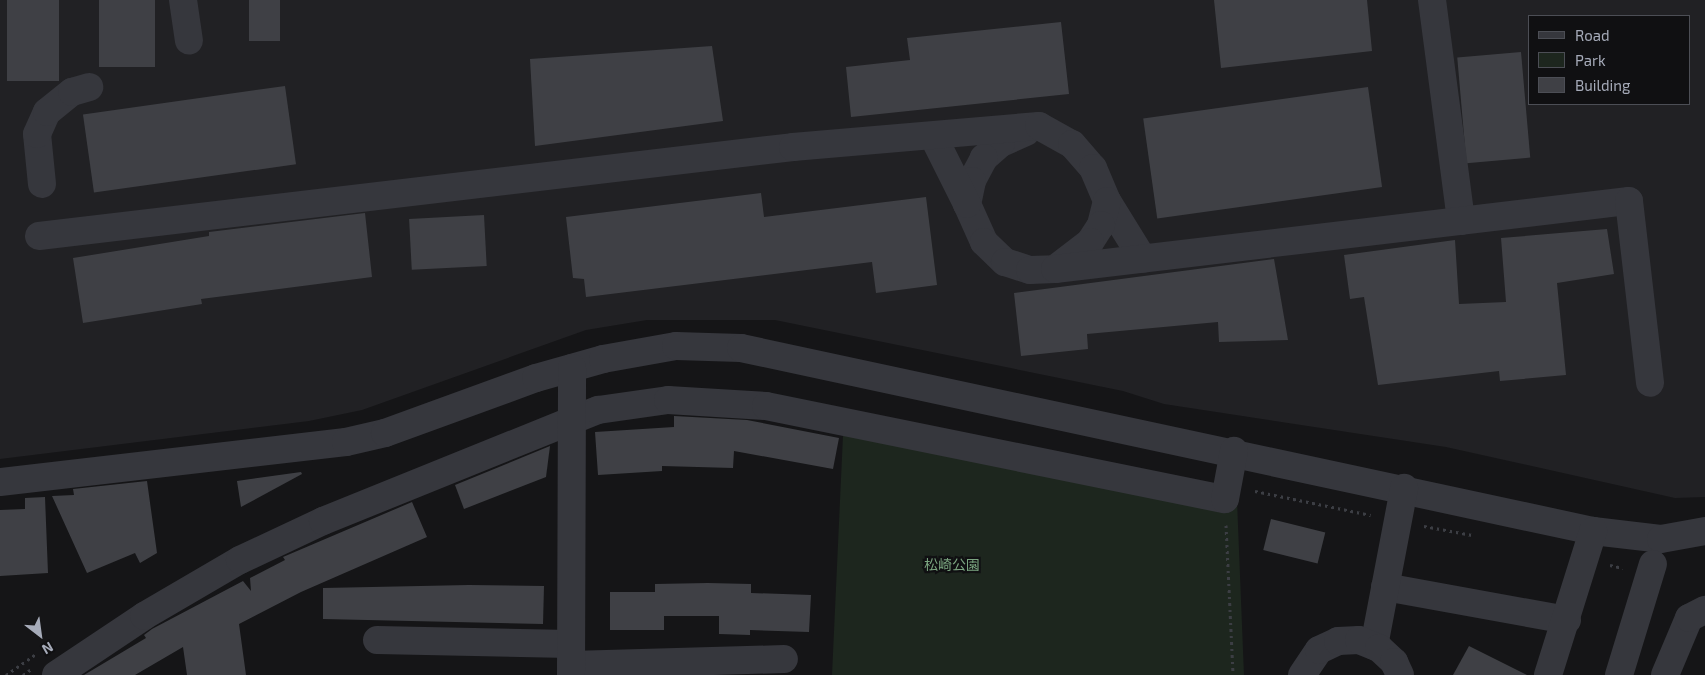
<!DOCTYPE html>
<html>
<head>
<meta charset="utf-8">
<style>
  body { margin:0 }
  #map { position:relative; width:1705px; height:675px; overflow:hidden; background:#151517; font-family:"Exo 2","Noto Sans JP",sans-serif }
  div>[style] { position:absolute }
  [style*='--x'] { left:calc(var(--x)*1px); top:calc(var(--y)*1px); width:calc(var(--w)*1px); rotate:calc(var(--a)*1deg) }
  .built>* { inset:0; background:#212124 }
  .green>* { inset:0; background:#1d261e }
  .building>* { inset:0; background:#3f4045; transform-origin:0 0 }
  .path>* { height:3px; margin-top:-1.5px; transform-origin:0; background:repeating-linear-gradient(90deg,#3c3e44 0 2.5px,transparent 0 6.5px) }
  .minor>* { height:28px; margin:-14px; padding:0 14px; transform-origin:14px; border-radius:14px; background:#36373d }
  span { translate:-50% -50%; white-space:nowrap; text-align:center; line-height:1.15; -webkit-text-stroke:4.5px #101012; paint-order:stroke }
  .park-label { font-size:14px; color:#7ba580 }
  .legend { position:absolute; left:1528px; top:15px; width:162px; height:90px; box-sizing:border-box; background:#101012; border:1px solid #4c4e55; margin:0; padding:6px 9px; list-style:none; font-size:15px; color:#a6abb9 }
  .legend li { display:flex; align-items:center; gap:10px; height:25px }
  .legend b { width:25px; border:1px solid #4c4e55 }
  .north { position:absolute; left:15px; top:610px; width:50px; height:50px; -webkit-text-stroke:4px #101012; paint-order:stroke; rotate:150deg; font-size:14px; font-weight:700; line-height:20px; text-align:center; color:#a6abb9 }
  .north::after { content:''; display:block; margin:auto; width:18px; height:22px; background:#a6abb9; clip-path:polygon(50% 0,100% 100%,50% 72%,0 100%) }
</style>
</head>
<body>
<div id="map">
  <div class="built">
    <div style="clip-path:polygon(evenodd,0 0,1705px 0,1705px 497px,1675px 498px,1446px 447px,1164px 404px,1123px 391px,775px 320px,647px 320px,586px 330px,362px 410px,309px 421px,0 459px,0 0,1529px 16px,1689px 16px,1689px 104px,1529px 104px,1529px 16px)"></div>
  </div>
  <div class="green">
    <div style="clip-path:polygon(843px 435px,1237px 500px,1244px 675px,832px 675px)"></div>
  </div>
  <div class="building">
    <div style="left:7px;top:0;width:52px;height:81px"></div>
    <div style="left:99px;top:0;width:56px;height:67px"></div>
    <div style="left:249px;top:0;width:31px;height:41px"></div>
    <div style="clip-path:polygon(1214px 0,1367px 0,1372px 51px,1221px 68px)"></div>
    <div style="clip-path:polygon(1061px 22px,1069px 94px,851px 117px,846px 67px,910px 60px,907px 38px)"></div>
    <div style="clip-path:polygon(712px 46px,723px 121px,535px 146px,530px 59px)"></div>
    <div style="left:1521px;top:52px;width:106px;height:64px;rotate:85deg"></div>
    <div style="left:285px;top:86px;width:79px;height:204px;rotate:82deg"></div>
    <div style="left:1368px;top:87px;width:101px;height:227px;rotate:82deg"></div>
    <div style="clip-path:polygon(761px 193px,764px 217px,926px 197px,937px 285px,876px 293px,872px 262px,586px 297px,584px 279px,573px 278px,566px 217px)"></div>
    <div style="clip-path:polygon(365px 213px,372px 277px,201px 299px,202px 304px,83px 323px,73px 258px,209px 236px,209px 232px)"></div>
    <div style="left:484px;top:215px;width:51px;height:75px;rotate:87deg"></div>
    <div style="clip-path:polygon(1607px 229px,1614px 274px,1557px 283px,1566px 375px,1500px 381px,1499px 371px,1378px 385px,1364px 297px,1350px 299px,1344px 255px,1455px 240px,1459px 304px,1506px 302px,1501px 238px)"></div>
    <div style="clip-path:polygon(1274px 259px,1288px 340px,1219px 342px,1218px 322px,1087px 334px,1088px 349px,1021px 356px,1014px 293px)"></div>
    <div style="clip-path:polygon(674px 416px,747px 420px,839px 438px,833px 469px,734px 451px,733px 468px,662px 466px,662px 471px,598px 475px,595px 432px,674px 427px)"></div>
    <div style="clip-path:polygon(550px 446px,546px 477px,464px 509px,455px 485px)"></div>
    <div style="clip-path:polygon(301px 472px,302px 474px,241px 507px,237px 481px)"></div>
    <div style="clip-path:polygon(147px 481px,157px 553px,140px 563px,135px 553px,87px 573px,52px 496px,74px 495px,73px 489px)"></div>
    <div style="clip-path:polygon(45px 497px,48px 573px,0 576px,0 510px,25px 509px,25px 498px)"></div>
    <div style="clip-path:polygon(412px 502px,427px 537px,301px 592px,239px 624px,246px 675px,187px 675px,183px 647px,135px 675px,84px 675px,146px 638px,144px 635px,152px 629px,243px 581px,251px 591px,250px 578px,285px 560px,283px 557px)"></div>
    <div style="left:1271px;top:519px;width:56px;height:32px;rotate:14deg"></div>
    <div style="clip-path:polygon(708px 583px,751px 584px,751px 593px,811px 595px,809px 632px,750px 630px,750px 635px,719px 634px,719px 616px,664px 616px,664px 630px,610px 630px,610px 592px,655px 592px,655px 584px)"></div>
    <div style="clip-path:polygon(469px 585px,544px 586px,543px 624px,323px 619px,323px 588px)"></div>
    <div style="clip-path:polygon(1469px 646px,1527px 675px,1453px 675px)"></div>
  </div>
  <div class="path">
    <div style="--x:1255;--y:491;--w:118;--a:11.7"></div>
    <div style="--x:1226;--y:525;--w:150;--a:87.3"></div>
    <div style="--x:1424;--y:526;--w:49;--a:10.6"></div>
    <div style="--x:1610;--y:565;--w:13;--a:13"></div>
    <div style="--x:6;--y:675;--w:37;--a:-35"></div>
    <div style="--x:23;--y:675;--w:9;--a:-36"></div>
  </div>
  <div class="minor">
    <div style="--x:183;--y:0;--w:41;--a:81.7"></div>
    <div style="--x:1432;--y:0;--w:223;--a:82.5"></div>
    <div style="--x:1026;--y:132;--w:27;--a:156"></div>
    <div style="--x:1001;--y:143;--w:23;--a:139"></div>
    <div style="--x:984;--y:158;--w:26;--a:118"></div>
    <div style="--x:972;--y:181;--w:24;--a:102"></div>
    <div style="--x:967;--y:204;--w:42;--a:65.9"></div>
    <div style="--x:984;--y:242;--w:29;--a:44"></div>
    <div style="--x:1005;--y:262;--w:26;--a:18"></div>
    <div style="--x:1030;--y:270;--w:25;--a:-2"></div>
    <div style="--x:933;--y:136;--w:76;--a:63.4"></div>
    <div style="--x:42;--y:184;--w:50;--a:-95.7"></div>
    <div style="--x:37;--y:134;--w:24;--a:-66"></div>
    <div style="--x:47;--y:112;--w:32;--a:-39"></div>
    <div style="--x:72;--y:92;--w:18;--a:-16"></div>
    <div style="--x:1107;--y:201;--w:68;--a:58.2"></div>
    <div style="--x:39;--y:236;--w:759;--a:-6.73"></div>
    <div style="--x:793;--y:147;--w:247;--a:-4.9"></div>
    <div style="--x:1039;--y:126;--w:38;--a:29"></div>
    <div style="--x:1072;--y:144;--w:32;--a:49"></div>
    <div style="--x:1093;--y:168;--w:36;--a:67"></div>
    <div style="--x:1107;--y:201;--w:25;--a:104"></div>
    <div style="--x:1101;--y:225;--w:20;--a:123"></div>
    <div style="--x:1090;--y:242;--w:44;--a:142.4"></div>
    <div style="--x:1055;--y:269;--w:578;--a:-6.76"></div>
    <div style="--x:1629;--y:201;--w:183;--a:83.4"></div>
    <div style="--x:0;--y:482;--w:348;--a:-6.6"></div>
    <div style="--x:346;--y:442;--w:40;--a:-13"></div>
    <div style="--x:385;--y:433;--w:161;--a:-20"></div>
    <div style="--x:536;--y:378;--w:70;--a:-15.8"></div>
    <div style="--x:603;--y:359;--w:74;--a:-10.1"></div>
    <div style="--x:676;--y:346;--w:65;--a:1.8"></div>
    <div style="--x:741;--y:348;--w:871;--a:12.12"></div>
    <div style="--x:1593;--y:531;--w:68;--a:6.7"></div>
    <div style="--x:1661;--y:539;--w:45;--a:-10.3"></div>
    <div style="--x:1385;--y:587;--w:185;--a:10.3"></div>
    <div style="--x:377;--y:640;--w:193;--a:1.2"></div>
    <div style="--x:1374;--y:646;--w:161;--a:-79.2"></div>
    <div style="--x:571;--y:665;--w:213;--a:-1.6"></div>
    <div style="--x:56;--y:675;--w:106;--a:-33.8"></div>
    <div style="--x:144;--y:616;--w:111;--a:-30.3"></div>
    <div style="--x:240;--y:560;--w:92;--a:-25.2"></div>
    <div style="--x:323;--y:521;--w:297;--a:-22"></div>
    <div style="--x:598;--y:410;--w:71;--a:-8.1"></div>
    <div style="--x:668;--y:400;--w:98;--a:3.5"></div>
    <div style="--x:766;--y:406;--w:468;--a:11.5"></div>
    <div style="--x:1225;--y:499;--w:49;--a:-79.4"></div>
    <div style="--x:571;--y:675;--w:307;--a:-89.8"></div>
    <div style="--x:1302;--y:675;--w:30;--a:-56"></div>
    <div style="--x:1319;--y:650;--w:21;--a:-25"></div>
    <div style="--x:1338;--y:641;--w:21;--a:-3"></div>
    <div style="--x:1359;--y:640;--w:22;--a:22"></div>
    <div style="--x:1379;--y:648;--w:21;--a:43"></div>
    <div style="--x:1394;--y:662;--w:14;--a:65"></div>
    <div style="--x:1548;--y:675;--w:151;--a:-72.6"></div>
    <div style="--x:1619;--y:675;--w:116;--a:-73"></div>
    <div style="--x:1665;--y:675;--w:62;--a:-67.2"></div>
    <div style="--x:1689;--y:618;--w:18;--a:-27"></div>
  </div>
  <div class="park-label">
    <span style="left:952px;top:565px">松崎公園</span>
  </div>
  <ul class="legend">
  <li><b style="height:6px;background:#36373d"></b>Road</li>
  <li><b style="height:14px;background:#1d261e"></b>Park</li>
  <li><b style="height:14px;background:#3f4045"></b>Building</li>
  </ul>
  <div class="north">N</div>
</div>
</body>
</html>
